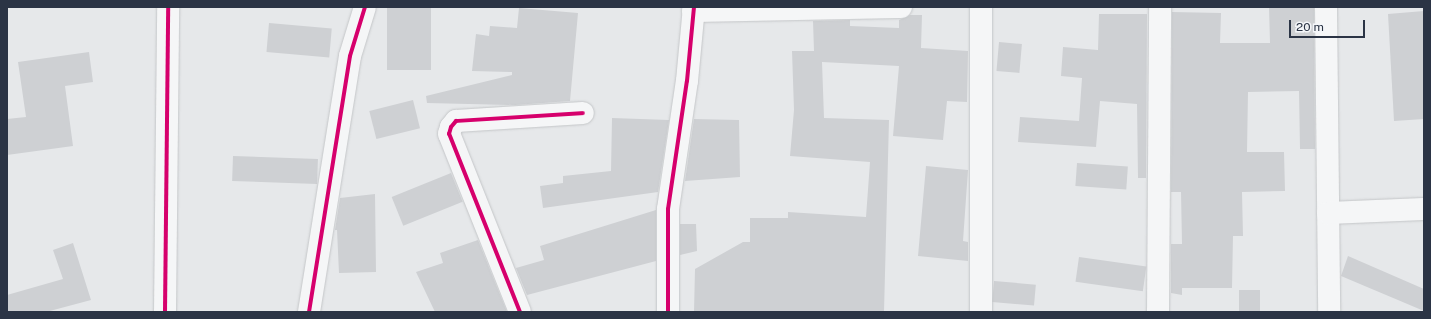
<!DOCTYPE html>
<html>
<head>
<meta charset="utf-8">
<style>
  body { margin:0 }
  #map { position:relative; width:1431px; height:319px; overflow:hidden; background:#e6e8ea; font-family:"Public Sans",sans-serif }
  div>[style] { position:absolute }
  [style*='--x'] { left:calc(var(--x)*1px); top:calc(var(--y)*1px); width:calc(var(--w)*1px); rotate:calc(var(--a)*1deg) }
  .building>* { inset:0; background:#ced0d3; transform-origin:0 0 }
  .roads { filter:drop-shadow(0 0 1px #c4c6c8) drop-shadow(0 0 1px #c4c6c8) }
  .minor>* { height:22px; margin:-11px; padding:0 11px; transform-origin:11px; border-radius:11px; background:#f5f6f7 }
  .cycleway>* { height:4px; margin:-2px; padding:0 2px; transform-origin:2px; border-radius:2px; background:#d6006c }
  span { translate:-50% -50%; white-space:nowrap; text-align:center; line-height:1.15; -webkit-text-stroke:3px #f4f6f9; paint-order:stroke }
  .frame { position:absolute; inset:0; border:8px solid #2b3445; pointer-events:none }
  .scale { position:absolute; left:1289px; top:20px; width:76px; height:18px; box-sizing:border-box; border:2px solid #2b3445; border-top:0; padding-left:5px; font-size:12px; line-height:14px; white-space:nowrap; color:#2b3445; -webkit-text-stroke:3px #f4f6f9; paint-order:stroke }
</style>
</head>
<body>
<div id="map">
  <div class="building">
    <div style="left:387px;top:7px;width:44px;height:63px"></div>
    <div style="clip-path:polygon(1269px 7px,1314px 7px,1315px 149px,1300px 149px,1299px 91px,1248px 92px,1247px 152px,1284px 152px,1285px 191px,1242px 192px,1243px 236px,1233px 236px,1232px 288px,1182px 288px,1182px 295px,1171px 293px,1171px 244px,1182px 244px,1181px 192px,1171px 192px,1172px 12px,1221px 13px,1220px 43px,1270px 43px)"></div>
    <div style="clip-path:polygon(519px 8px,578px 13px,570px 101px,515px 105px,427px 103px,426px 96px,512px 75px,512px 72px,472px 71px,476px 34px,489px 36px,490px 26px,517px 28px)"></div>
    <div style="clip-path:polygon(1424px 11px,1424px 119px,1394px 121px,1388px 14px)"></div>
    <div style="clip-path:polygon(1099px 14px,1147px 14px,1146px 178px,1138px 178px,1137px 104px,1100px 101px,1096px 147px,1018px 142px,1020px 117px,1079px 121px,1082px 78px,1061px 76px,1063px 47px,1098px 50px)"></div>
    <div style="clip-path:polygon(910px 15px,922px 15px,921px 48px,968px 51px,967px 102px,947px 101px,943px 140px,893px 136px,899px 66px,822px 62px,824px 118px,889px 120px,884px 312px,694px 312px,695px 269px,743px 242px,750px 242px,750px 218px,788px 218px,788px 212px,866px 217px,870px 162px,790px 156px,794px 110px,792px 51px,814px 51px,813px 21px,850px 20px,850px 26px,899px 28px,899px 20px)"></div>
    <div style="left:269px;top:23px;width:63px;height:29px;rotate:5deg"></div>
    <div style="left:999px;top:42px;width:23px;height:29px;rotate:5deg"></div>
    <div style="clip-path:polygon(89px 52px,93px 82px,65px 86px,73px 146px,7px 155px,7px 119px,26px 117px,18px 62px)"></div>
    <div style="left:413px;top:100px;width:29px;height:45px;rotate:76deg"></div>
    <div style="clip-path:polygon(612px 118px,669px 120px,658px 192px,543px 208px,540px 186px,563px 183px,563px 176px,611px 171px)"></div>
    <div style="clip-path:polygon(694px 119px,739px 120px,740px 177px,685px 181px)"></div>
    <div style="left:233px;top:156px;width:85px;height:25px;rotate:2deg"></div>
    <div style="left:1077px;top:163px;width:51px;height:23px;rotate:4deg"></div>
    <div style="clip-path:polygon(926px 166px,968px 170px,963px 241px,968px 242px,968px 261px,918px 256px)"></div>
    <div style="left:451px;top:173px;width:31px;height:64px;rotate:68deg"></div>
    <div style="clip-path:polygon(375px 194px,376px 272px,339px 273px,337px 230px,335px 230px,340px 198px)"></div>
    <div style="clip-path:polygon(656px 210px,656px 261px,527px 295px,516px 268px,544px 260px,540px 246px)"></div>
    <div style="clip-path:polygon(680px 224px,696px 224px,697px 251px,680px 255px)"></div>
    <div style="clip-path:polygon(478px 240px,507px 312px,435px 312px,416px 272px,443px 263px,440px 253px)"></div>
    <div style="clip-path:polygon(73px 243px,91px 300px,46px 312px,7px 312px,7px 295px,63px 279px,53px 250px)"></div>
    <div style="clip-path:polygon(1348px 256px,1424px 289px,1424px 311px,1341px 276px)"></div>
    <div style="left:1079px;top:257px;width:68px;height:25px;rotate:8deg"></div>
    <div style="left:994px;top:281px;width:42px;height:21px;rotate:5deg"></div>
    <div style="left:1239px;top:290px;width:21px;height:22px"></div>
  </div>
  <div class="roads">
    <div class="minor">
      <div style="--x:981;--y:7;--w:305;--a:90"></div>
      <div style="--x:1326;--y:7;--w:305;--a:89.4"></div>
      <div style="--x:693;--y:11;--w:208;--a:-1.1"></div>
      <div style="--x:1328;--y:213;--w:96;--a:-2.4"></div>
      <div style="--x:165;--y:312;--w:305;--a:-89.4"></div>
      <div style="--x:309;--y:312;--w:259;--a:-80.9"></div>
      <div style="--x:350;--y:56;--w:51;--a:-73"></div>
      <div style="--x:520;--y:312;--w:192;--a:-111.7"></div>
      <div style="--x:449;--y:134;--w:7;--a:-74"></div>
      <div style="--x:451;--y:127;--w:8;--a:-50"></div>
      <div style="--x:456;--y:121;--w:127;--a:-3.6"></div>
      <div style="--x:668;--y:312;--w:103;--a:-90"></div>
      <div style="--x:668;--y:209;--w:129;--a:-81.6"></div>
      <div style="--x:687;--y:81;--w:74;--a:-84.6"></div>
      <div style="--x:1158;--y:312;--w:305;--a:-89.6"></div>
    </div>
  </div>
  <div class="cycleway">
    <div style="--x:165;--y:312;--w:305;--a:-89.4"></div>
    <div style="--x:309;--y:312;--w:259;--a:-80.9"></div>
    <div style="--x:350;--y:56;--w:51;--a:-73"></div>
    <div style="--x:520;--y:312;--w:192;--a:-111.7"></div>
    <div style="--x:449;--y:134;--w:7;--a:-74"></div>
    <div style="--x:451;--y:127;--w:8;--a:-50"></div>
    <div style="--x:456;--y:121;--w:127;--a:-3.6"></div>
    <div style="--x:668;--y:312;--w:103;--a:-90"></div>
    <div style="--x:668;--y:209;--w:129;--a:-81.6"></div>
    <div style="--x:687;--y:81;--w:74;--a:-84.6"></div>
  </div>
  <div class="frame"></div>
  <div class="scale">20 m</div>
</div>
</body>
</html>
